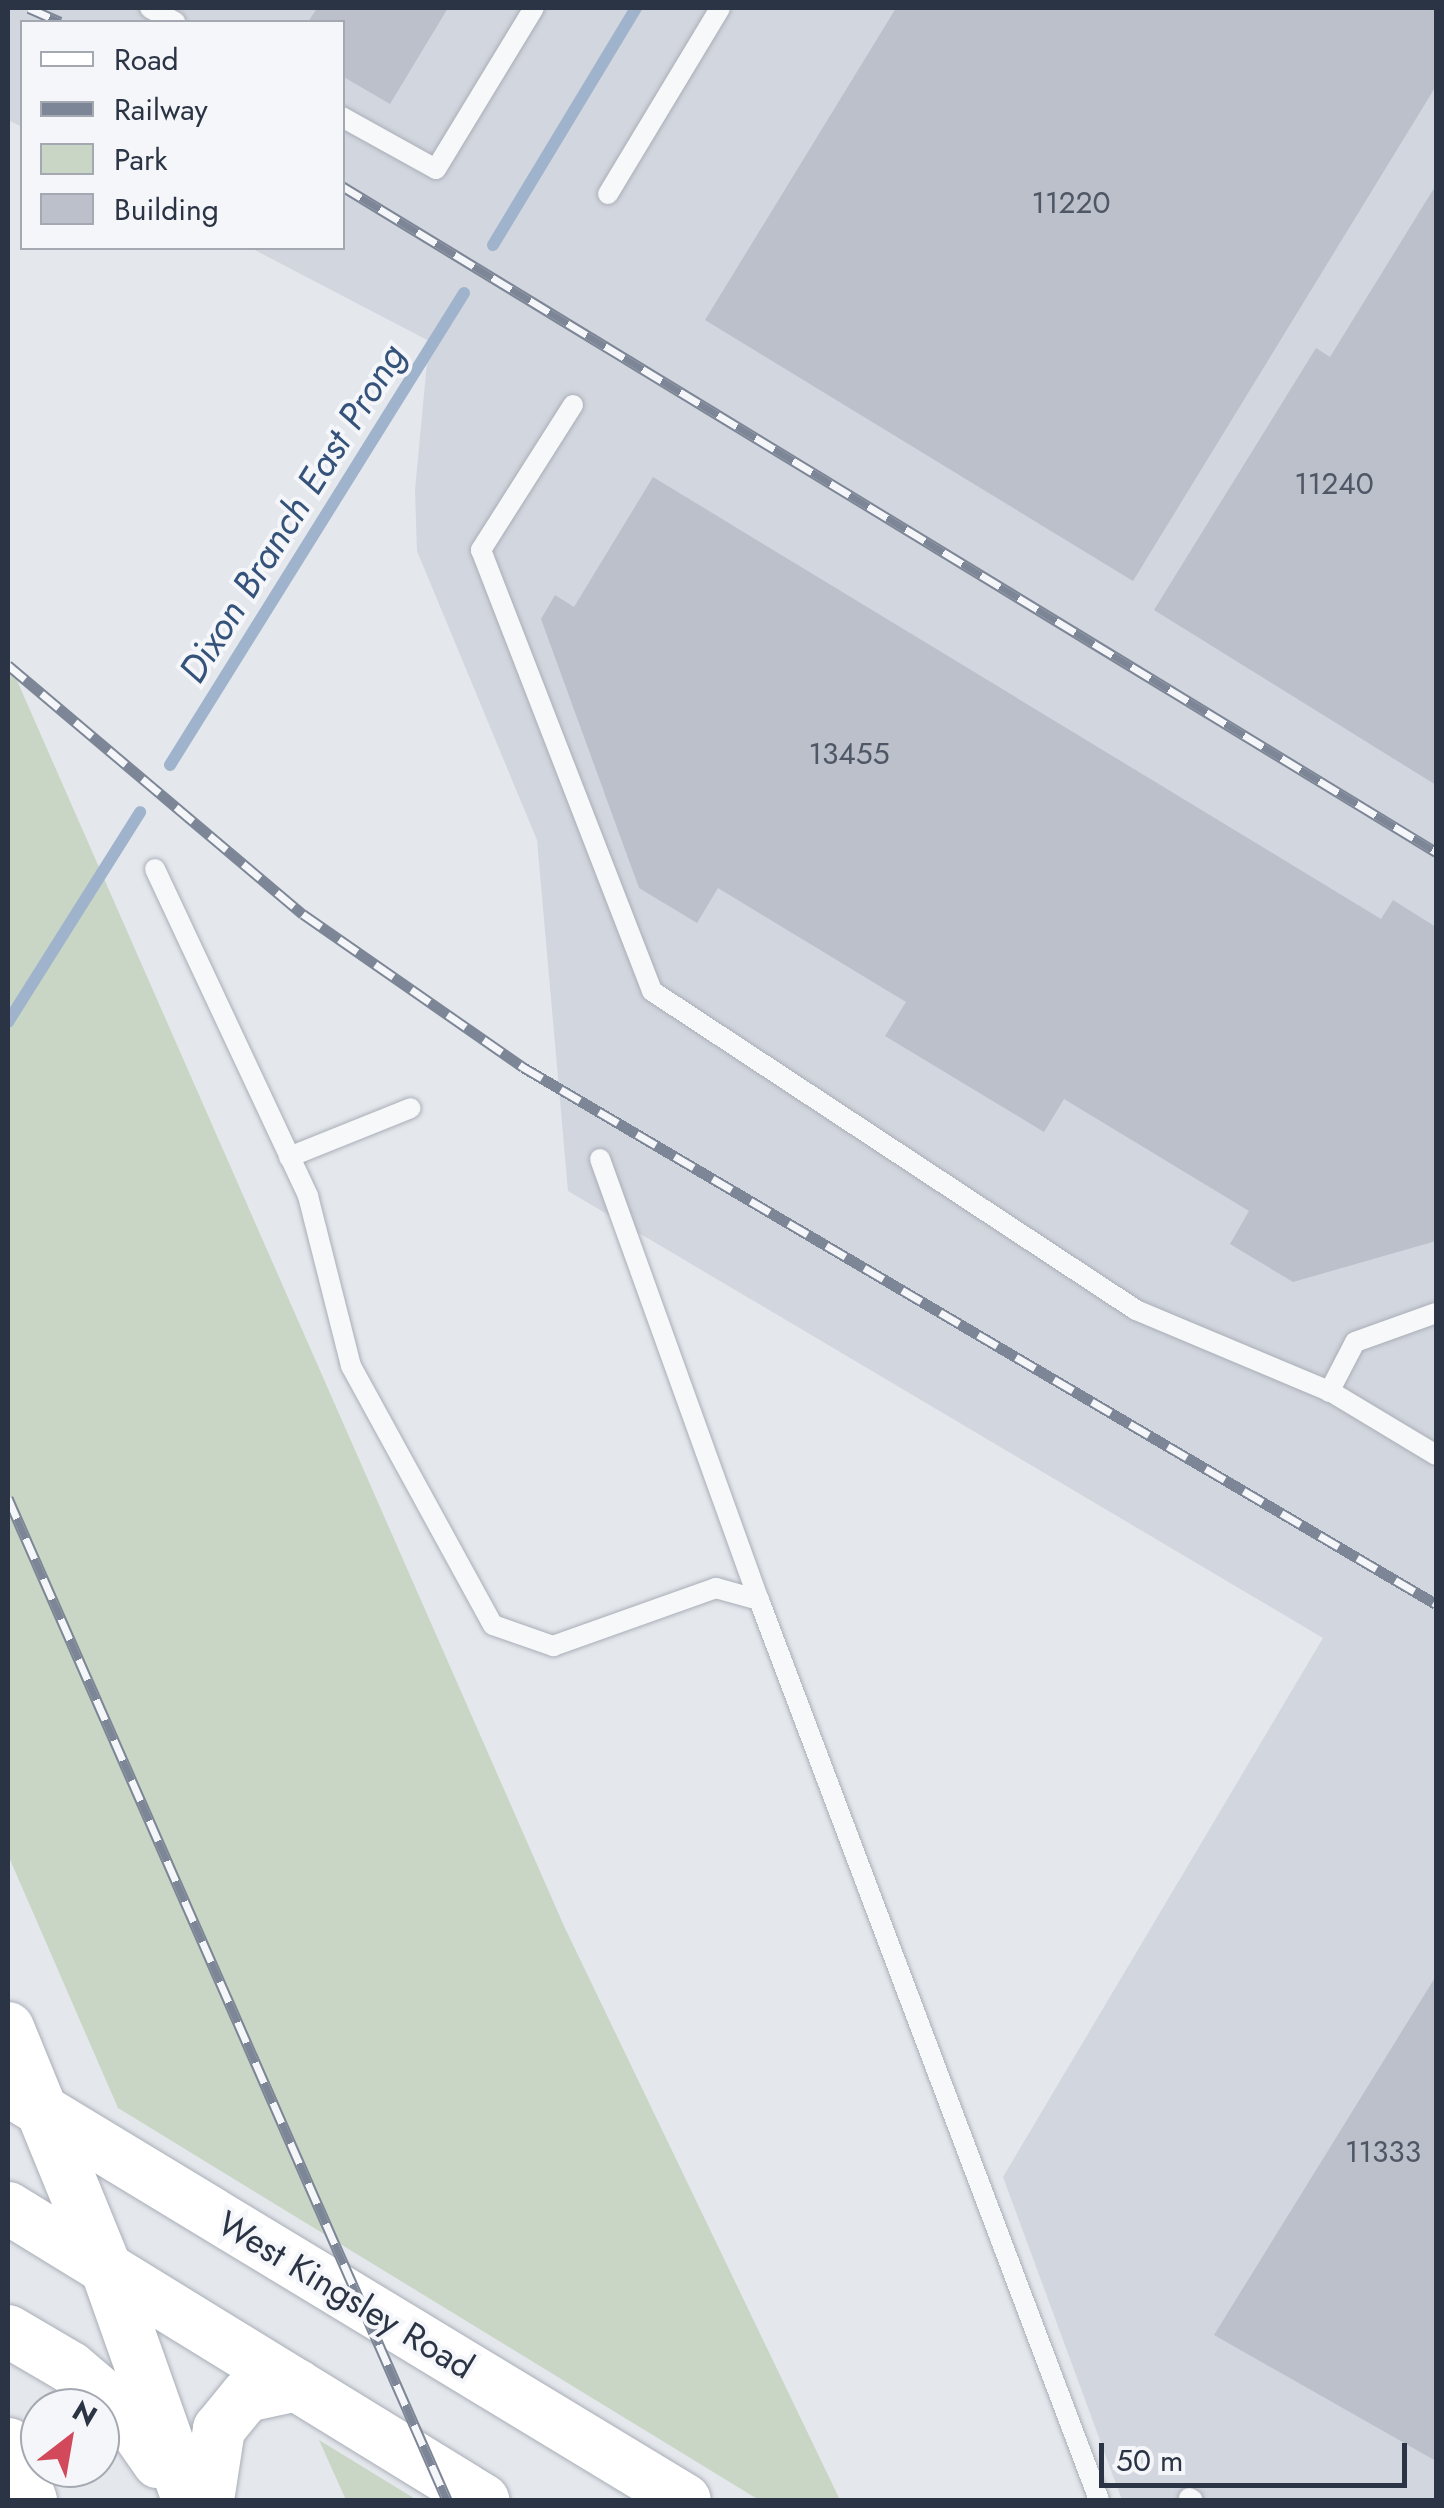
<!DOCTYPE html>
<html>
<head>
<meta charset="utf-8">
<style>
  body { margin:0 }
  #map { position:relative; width:1444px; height:2508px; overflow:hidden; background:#e4e7ec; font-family:Jost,sans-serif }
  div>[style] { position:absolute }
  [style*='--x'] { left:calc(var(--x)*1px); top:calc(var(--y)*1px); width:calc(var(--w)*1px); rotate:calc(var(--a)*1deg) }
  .built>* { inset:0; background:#d2d6de }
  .green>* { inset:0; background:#c9d6c5 }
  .stream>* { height:12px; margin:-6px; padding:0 6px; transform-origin:6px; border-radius:6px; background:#9fb4cc }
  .building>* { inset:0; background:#bbc0ca }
  .roads { filter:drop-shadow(0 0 2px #a9aeb7) drop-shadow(0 0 2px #a9aeb7) }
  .service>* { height:20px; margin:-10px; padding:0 10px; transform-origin:10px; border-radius:10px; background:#f7f8fa }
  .secondary>* { height:52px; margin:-26px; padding:0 26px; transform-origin:26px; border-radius:26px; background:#fff }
  .motorway>* { height:55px; margin:-27.5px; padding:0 27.5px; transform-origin:27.5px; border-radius:27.5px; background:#fff }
  .rail>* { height:11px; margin-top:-5.5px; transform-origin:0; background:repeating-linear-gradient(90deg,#f4f6f9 0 22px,#7d8696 0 44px); box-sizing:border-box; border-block:2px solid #7d8696 }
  span { translate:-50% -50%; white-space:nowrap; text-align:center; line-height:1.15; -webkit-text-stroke:8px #f4f6f9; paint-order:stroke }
  .number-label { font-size:30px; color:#4f5766 }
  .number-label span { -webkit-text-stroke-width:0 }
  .street-label { font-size:35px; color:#2b3445 }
  .water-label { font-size:38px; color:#34527a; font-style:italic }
  .frame { position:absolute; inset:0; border:10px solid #2b3445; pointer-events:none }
  .legend { position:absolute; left:20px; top:20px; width:325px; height:230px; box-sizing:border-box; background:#f4f6f9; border:2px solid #a4a8b1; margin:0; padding:12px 18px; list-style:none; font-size:30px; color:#2b3445 }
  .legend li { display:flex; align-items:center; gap:20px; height:50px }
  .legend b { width:50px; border:2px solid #a4a8b1 }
  .north { position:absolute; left:20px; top:2388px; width:100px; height:100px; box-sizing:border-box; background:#f4f6f9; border:2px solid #a4a8b1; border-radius:50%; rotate:31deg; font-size:28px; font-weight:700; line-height:40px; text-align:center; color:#2b3445 }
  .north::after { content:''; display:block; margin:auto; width:35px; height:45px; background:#d1495b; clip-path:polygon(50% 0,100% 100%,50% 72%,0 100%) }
  .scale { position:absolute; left:1099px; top:2443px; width:308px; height:45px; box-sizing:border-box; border:5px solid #2b3445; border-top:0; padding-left:12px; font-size:30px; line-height:35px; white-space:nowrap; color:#2b3445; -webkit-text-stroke:8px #f4f6f9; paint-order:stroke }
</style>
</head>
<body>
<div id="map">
  <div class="built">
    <div style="clip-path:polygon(8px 8px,1436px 8px,1436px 2500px,1122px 2500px,1003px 2177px,1323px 1638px,568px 1191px,537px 840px,417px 551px,415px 490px,429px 341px,251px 248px,342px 248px,342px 22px,22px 22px,22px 127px,8px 120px)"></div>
  </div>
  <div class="green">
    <div style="clip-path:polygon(8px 660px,564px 1926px,840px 2500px,759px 2500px,118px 2108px,8px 1855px)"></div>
    <div style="clip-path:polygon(319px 2440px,417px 2500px,346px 2500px)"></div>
  </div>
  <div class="stream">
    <div style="--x:493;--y:245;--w:277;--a:-58.9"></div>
    <div style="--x:170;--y:765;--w:556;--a:-58.08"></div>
    <div style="--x:8;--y:1022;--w:248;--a:-57.8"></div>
  </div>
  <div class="building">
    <div style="clip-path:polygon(317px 8px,448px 8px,390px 104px,342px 76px,342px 22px,308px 22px)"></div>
    <div style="clip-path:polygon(896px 8px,1436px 8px,1436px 86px,1133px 581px,705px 320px)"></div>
    <div style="clip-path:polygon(1436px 185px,1436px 785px,1154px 610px,1316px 348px,1330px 357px)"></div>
    <div style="clip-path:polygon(653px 477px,1381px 919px,1393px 900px,1436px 927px,1436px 1241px,1293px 1282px,1230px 1244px,1249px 1211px,1064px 1099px,1044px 1132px,885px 1036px,906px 1002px,718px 888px,697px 923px,639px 888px,541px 619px,555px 595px,574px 607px)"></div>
    <div style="clip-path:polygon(1436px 1976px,1436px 2461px,1214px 2335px)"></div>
  </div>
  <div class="roads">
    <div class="service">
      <div style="--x:150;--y:8;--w:29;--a:29"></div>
      <div style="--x:342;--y:117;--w:107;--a:29"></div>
      <div style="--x:436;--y:169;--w:188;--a:-58.7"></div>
      <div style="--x:608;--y:194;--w:217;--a:-58.9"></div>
      <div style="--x:573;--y:405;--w:172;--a:122.4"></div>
      <div style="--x:481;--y:550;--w:473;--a:68.8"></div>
      <div style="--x:652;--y:991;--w:580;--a:33.39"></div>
      <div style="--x:1136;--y:1310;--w:214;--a:22.8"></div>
      <div style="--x:1333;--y:1393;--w:120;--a:31"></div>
      <div style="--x:155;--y:869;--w:361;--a:64.9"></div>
      <div style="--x:308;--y:1196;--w:175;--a:75.8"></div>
      <div style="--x:351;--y:1366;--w:295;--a:61.3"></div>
      <div style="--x:493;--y:1625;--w:64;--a:19.3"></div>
      <div style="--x:553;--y:1646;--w:173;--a:-19.6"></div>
      <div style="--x:716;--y:1588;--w:45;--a:15.6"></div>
      <div style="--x:759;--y:1600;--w:962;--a:69.3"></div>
      <div style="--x:289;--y:1157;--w:131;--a:-21.9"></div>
      <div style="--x:600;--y:1159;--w:469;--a:70.2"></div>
      <div style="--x:1329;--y:1392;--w:56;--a:-62.5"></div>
      <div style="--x:1355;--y:1342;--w:86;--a:-19.7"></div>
      <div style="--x:1189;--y:2498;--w:4;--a:27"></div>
    </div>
    <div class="secondary">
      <div style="--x:8;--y:2028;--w:259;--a:67.8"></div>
      <div style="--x:106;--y:2268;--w:246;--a:70.5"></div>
      <div style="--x:8;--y:2090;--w:791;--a:31.2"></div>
      <div style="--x:8;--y:2208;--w:558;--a:31.58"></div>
      <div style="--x:8;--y:2331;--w:73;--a:30.4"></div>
      <div style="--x:71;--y:2368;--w:70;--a:40.3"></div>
      <div style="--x:124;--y:2413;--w:60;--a:55.2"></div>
      <div style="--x:208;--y:2500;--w:72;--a:-81.2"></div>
      <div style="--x:219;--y:2429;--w:43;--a:-50.7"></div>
      <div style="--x:246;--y:2396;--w:52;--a:-12.2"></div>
    </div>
    <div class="motorway">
      <div style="--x:8;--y:2445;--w:59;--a:69.1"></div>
    </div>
  </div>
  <div class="rail">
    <div style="--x:29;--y:8;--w:34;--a:24"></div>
    <div style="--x:342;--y:186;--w:1281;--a:31.33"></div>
    <div style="--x:8;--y:665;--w:386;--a:40.2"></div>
    <div style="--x:303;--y:914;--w:268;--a:34.8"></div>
    <div style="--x:523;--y:1067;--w:1059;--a:30.46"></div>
    <div style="--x:8;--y:1498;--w:1094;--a:66.34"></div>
  </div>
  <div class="number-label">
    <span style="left:1071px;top:203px">11220</span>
    <span style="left:1334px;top:484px">11240</span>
    <span style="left:849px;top:754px">13455</span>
    <span style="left:1383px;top:2152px">11333</span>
  </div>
  <div class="street-label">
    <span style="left:346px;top:2295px;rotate:31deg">West Kingsley Road</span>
  </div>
  <div class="water-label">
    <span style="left:292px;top:513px;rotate:-58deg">Dixon Branch East Prong</span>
  </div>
  <div class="frame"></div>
  <ul class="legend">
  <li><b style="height:12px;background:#fff"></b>Road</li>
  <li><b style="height:12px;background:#7d8696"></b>Railway</li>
  <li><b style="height:28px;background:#c9d6c5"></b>Park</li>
  <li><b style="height:28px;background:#bbc0ca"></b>Building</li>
  </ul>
  <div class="north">N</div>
  <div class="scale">50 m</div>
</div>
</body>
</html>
